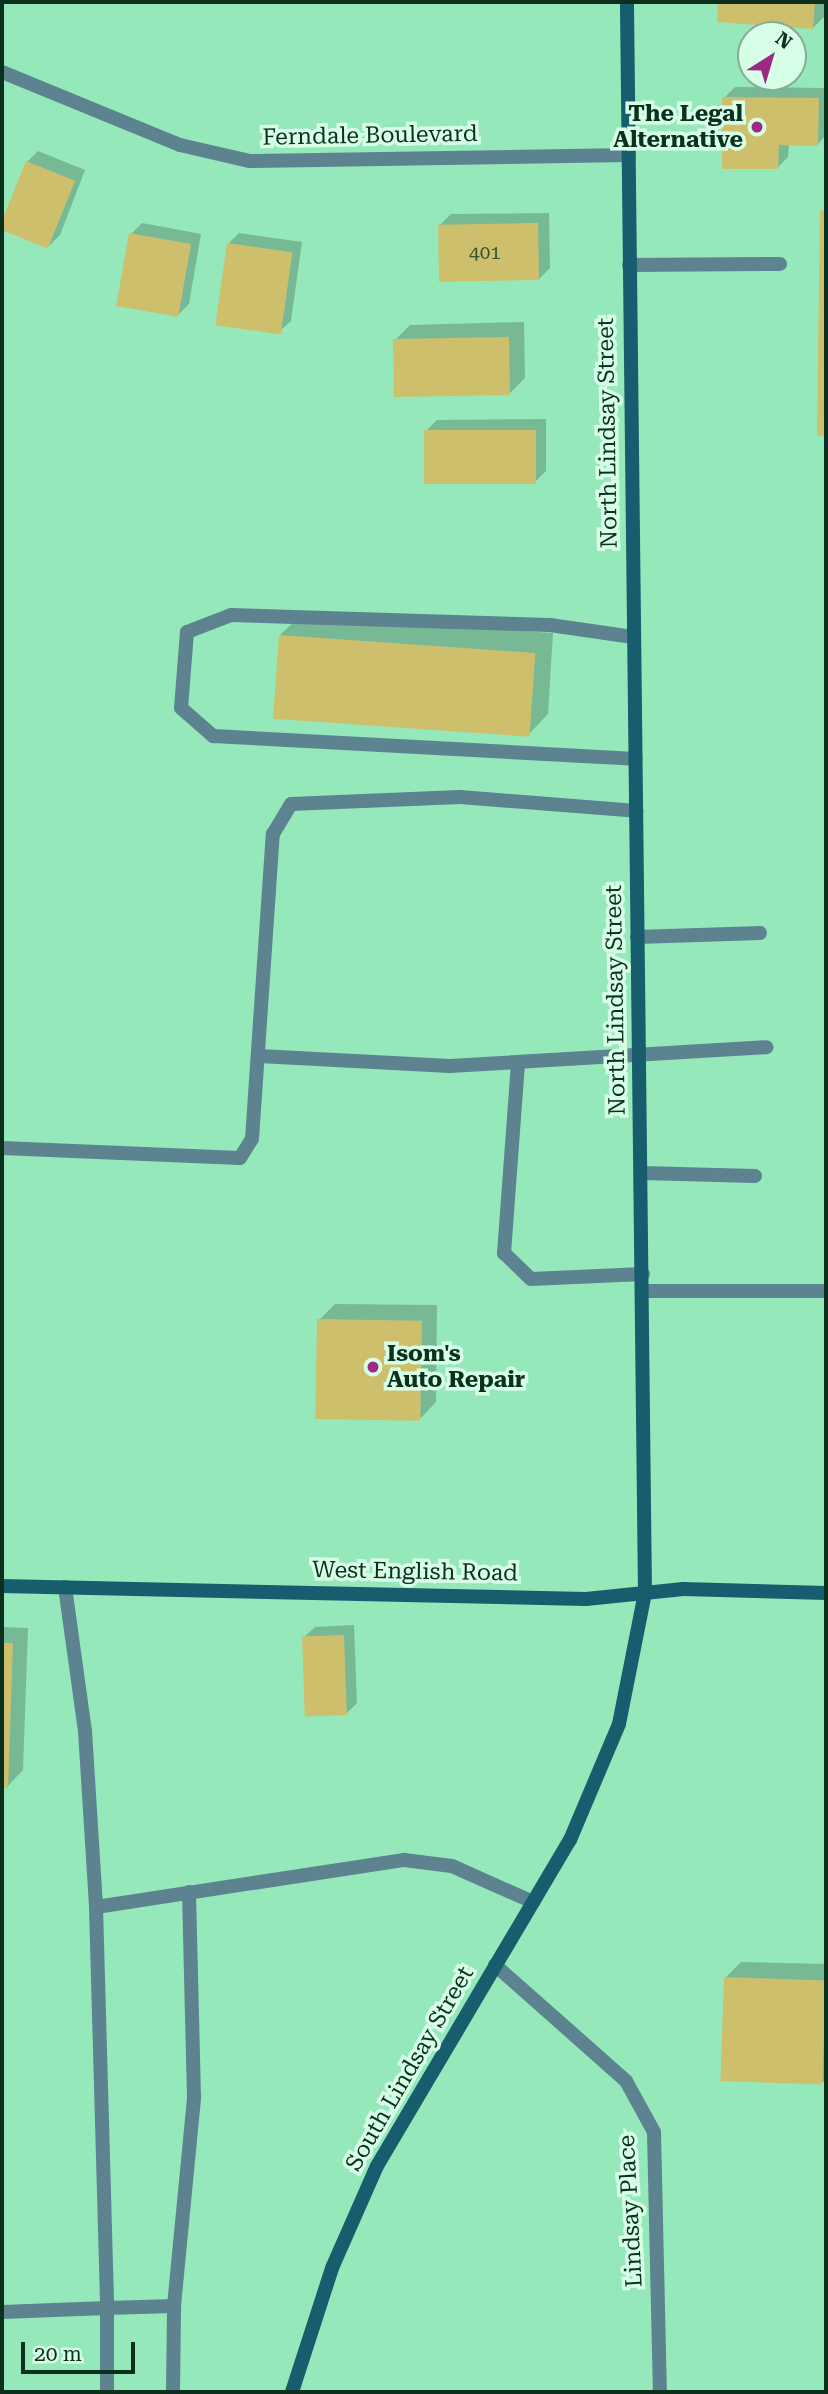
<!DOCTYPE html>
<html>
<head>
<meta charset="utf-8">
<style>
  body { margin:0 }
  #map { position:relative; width:828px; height:2394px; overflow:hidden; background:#95e8b9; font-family:"Roboto Serif",serif }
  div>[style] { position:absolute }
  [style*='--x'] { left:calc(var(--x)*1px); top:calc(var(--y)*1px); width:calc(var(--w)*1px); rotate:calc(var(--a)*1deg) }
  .shadow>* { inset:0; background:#0003 }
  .building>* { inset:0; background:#cebf6d; transform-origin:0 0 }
  .lane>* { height:14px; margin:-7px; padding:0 7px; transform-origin:7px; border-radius:7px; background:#5c838f }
  .street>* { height:14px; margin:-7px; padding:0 7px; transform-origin:7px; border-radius:7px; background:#5c838f }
  .secondary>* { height:14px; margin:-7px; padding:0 7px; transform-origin:7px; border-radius:7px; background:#185d6e }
  .dots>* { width:19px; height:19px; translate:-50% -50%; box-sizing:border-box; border:4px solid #d7ffe7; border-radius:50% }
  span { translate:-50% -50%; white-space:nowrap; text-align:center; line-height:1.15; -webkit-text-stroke:7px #d7ffe7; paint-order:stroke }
  .number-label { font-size:19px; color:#3c5432 }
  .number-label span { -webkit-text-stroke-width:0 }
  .poi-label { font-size:23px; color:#0c301e; font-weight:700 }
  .right { translate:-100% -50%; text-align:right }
  .left { translate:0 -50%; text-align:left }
  .street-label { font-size:23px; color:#0c301e }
  .frame { position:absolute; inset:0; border:4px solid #0c301e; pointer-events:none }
  .north { position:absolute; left:737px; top:21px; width:70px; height:70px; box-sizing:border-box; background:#d7ffe7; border:2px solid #86ac97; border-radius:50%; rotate:37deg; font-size:19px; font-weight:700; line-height:28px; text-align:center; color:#0c301e }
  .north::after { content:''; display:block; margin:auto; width:24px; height:32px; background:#9e2983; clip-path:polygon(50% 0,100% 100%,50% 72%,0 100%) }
  .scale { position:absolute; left:21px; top:2342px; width:114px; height:32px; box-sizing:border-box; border:4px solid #0c301e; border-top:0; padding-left:9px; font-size:21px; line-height:24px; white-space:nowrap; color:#0c301e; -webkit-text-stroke:5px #d7ffe7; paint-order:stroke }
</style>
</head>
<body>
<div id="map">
  <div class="shadow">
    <div style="clip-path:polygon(720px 2px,825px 2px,824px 17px,813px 28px,719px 21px)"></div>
    <div style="clip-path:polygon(735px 87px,826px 88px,826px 135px,818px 144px,789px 143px,788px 157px,777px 168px,724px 98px)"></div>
    <div style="clip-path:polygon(38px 151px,85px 170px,60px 235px,49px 246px,2px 228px,27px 162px)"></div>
    <div style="clip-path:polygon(826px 207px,826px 434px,819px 434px)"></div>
    <div style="clip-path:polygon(549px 213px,550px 268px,539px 279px,440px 225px,451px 214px)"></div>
    <div style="clip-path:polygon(142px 223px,201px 234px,189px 304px,178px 315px,131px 234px)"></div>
    <div style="clip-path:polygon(239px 233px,302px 242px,291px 321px,280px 331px,228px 244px)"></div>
    <div style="clip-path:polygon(524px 322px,525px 378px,510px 393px,394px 341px,410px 325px)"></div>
    <div style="clip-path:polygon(546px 419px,546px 471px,535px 482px,426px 431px,437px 420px)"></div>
    <div style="clip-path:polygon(300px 616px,553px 633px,548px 714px,529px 734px,280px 635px)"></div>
    <div style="clip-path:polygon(335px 1304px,437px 1305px,436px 1402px,421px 1418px,319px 1320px)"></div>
    <div style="clip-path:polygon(354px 1625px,357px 1703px,346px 1714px,304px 1637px,315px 1627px)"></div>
    <div style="clip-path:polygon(2px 1627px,28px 1628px,23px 1770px,8px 1786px,2px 1786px)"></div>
    <div style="clip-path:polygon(741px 1962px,826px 1964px,826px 2082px,723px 2079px,726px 1977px)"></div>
  </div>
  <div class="building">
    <div style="clip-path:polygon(718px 2px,815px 2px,813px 29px,717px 22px)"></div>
    <div style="clip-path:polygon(722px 97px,819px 98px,818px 146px,779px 145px,778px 169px,722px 169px)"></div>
    <div style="left:26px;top:161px;width:53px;height:73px;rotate:22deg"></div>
    <div style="clip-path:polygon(820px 210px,826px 211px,826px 436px,817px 436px)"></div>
    <div style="left:538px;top:223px;width:57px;height:100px;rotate:89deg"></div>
    <div style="left:129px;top:233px;width:63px;height:74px;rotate:10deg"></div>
    <div style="left:227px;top:243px;width:66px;height:83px;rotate:8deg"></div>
    <div style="left:509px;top:337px;width:58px;height:116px;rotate:89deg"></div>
    <div style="left:424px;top:430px;width:112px;height:54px"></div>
    <div style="left:279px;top:635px;width:257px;height:84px;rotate:4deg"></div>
    <div style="left:317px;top:1319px;width:105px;height:100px;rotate:1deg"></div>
    <div style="left:344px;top:1635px;width:80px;height:42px;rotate:88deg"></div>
    <div style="clip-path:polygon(2px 1643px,13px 1643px,8px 1788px,2px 1787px)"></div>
    <div style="left:724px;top:1977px;width:102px;height:104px;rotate:2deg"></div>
  </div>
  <div class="lane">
    <div style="--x:629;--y:265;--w:151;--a:-0.4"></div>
    <div style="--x:633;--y:637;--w:84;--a:-171.8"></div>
    <div style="--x:550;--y:625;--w:319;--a:-178.2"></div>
    <div style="--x:231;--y:615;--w:47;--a:158.9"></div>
    <div style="--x:187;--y:632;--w:76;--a:94.5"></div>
    <div style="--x:181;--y:708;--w:43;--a:41.2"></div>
    <div style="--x:213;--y:736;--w:423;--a:3.1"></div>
    <div style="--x:637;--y:937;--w:123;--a:-1.9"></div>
    <div style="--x:259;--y:1056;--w:191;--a:3"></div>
    <div style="--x:450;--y:1066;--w:317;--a:-3.4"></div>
    <div style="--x:518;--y:1063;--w:191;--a:94.2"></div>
    <div style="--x:504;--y:1253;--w:37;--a:44"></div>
    <div style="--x:531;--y:1279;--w:112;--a:-2.6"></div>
    <div style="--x:2;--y:1148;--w:238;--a:2.4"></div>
    <div style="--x:240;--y:1158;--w:22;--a:-58"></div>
    <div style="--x:252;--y:1139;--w:306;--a:-86.1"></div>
    <div style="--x:273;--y:834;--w:35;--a:-59"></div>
    <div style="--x:291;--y:804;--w:169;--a:-2.4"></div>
    <div style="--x:460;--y:797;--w:177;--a:4.5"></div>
    <div style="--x:642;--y:1173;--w:113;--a:1.5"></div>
    <div style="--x:644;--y:1291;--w:182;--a:0"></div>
    <div style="--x:65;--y:1587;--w:145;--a:82.1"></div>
    <div style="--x:85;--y:1731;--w:176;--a:86.4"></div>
    <div style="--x:96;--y:1907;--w:401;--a:88.4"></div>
    <div style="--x:107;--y:2308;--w:67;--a:-1.7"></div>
    <div style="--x:174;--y:2306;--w:210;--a:-84.5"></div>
    <div style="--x:194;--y:2097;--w:205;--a:-91.4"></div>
    <div style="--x:96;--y:1907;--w:312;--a:-8.7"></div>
    <div style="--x:404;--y:1860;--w:48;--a:7.1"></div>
    <div style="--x:452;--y:1866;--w:89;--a:24"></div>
    <div style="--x:2;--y:2312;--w:105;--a:-2.2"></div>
    <div style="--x:107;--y:2308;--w:84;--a:90"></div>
    <div style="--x:173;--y:2392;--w:86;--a:-89.3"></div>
  </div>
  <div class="street">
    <div style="--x:2;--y:72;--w:192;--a:22.3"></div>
    <div style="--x:180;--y:145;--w:72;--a:12.9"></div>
    <div style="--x:250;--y:161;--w:379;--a:-0.9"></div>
    <div style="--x:495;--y:1965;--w:175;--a:41.5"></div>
    <div style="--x:626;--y:2081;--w:58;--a:61.2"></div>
    <div style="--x:654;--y:2132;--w:260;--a:88.7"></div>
  </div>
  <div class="secondary">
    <div style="--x:2;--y:1586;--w:584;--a:1.28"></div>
    <div style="--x:586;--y:1599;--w:98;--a:-5.9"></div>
    <div style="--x:683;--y:1589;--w:143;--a:1.6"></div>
    <div style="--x:292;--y:2392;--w:130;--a:-72.1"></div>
    <div style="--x:332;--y:2268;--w:111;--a:-66.2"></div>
    <div style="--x:377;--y:2166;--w:379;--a:-59.4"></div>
    <div style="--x:570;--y:1840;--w:126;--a:-67.1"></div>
    <div style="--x:619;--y:1724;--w:134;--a:-78.8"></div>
    <div style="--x:645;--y:1593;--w:1591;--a:-90.65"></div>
  </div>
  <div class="dots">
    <div style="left:757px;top:127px;background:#9e2983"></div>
    <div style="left:373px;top:1367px;background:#9e2983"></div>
  </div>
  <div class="number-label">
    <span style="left:485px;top:253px">401</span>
  </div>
  <div class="poi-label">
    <span class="right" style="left:743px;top:127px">The Legal<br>Alternative</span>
    <span class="left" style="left:387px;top:1367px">Isom's<br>Auto Repair</span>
  </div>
  <div class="street-label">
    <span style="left:370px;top:136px;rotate:-1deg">Ferndale Boulevard</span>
    <span style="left:608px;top:433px;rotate:-91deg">North Lindsay Street</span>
    <span style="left:616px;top:1000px;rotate:-91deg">North Lindsay Street</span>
    <span style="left:415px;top:1572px;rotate:1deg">West English Road</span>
    <span style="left:410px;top:2069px;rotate:-60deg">South Lindsay Street</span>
    <span style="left:631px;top:2211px;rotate:-93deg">Lindsay Place</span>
  </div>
  <div class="frame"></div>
  <div class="north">N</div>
  <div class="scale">20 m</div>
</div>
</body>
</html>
